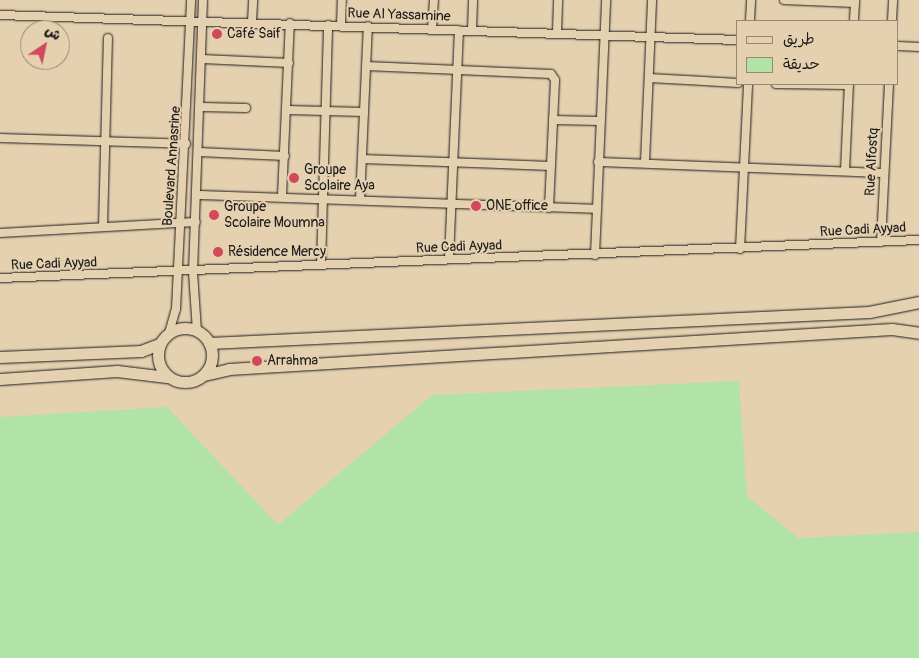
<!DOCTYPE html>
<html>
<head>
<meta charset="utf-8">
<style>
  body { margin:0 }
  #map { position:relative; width:919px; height:658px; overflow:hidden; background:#e5d1b0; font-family:Pangolin,"Playpen Sans Arabic",sans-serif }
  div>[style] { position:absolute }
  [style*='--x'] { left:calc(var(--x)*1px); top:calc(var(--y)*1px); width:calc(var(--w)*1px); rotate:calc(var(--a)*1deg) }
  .green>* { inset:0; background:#b0e3a5 }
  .roads { filter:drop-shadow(0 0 1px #1c1c1c) drop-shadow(0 0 1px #1c1c1c) }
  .street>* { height:8px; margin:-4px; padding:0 4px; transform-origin:4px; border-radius:4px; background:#e5d1b0 }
  .secondary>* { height:11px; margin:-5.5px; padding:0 5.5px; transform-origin:5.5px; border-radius:5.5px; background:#e5d1b0 }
  .secondary>.ring { margin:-5.5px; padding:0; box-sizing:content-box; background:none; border:11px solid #e5d1b0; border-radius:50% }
  .dots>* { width:14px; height:14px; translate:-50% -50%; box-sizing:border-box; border:2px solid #e5d1b0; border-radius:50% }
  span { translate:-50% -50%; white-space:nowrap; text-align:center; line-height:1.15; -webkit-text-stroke:4px #e5d1b0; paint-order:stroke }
  .street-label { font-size:14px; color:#1c1c1c }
  .poi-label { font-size:14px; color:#1c1c1c }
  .left { translate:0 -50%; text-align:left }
  .legend { position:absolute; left:736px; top:20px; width:162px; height:65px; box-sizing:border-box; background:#e5d1b0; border:1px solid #958975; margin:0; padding:6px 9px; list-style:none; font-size:15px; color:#1c1c1c }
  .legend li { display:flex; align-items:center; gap:10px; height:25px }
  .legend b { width:25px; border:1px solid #958975 }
  .north { position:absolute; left:20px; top:20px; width:50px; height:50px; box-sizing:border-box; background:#e5d1b0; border:1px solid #958975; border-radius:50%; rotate:34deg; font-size:14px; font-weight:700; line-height:20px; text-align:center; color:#1c1c1c }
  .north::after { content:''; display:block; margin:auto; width:18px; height:22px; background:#d1495b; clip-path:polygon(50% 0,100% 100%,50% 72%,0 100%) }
</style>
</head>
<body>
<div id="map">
  <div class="green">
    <div style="clip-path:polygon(739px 381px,747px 496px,798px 538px,919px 532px,919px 658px,0 658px,0 417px,167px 407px,278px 525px,432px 395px)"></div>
  </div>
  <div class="roads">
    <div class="street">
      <div style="--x:784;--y:0;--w:71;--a:2.4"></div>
      <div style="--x:0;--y:15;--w:738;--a:1.94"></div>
      <div style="--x:750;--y:21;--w:21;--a:-87"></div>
      <div style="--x:854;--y:21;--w:21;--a:-87"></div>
      <div style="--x:892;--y:21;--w:21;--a:-87"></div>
      <div style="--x:252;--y:22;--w:22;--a:-87"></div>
      <div style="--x:341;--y:25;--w:25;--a:-88"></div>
      <div style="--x:432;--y:28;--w:28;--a:-86"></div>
      <div style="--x:472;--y:30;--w:30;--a:-88"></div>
      <div style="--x:557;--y:32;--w:32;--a:-88"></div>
      <div style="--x:898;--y:46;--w:21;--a:3"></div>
      <div style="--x:202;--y:59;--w:87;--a:2.6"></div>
      <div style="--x:366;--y:66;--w:185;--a:2.5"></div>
      <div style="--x:551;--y:74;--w:7;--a:56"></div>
      <div style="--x:555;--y:80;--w:128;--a:92.7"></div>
      <div style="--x:649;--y:78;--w:89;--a:3.2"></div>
      <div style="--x:776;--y:84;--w:73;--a:0.8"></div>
      <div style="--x:201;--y:107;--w:45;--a:1.3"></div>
      <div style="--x:287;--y:110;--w:77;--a:1.5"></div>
      <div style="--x:553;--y:120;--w:47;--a:1.2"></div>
      <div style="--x:0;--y:138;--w:186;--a:1.8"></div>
      <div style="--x:199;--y:152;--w:86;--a:2.7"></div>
      <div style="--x:362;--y:159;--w:189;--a:2.1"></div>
      <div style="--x:598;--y:162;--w:286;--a:2.2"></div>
      <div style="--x:645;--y:162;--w:162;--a:-87.5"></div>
      <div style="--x:845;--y:171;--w:87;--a:-87.4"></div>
      <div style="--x:197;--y:195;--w:400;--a:2"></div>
      <div style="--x:282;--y:196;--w:173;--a:-87.4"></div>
      <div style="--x:360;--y:200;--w:174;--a:-87.4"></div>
      <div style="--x:103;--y:227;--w:189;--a:-88.5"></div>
      <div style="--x:0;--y:233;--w:196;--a:-3.2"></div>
      <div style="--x:881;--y:242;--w:158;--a:-87.1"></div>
      <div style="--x:740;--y:249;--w:165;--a:-87.2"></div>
      <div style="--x:595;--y:255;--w:255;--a:-87.5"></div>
      <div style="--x:449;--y:259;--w:229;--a:-87.5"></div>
      <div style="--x:321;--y:265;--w:240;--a:-88.3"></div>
      <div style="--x:0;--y:278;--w:920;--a:-2.37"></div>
      <div style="--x:197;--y:331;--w:59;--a:-93.9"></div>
      <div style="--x:193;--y:272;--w:272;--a:-87.9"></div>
      <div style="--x:169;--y:333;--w:25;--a:-74"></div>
      <div style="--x:176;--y:309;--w:309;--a:-87.2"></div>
    </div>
    <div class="secondary">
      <div class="ring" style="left:158px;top:328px;width:43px;height:43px"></div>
      <div style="--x:209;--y:343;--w:661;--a:-2.69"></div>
      <div style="--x:869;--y:312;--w:51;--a:-11.3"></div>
      <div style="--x:0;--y:357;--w:141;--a:-2.4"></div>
      <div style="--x:141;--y:351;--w:19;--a:-21"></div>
      <div style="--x:204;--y:375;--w:26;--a:-13"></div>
      <div style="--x:229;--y:369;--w:664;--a:-3.45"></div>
      <div style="--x:892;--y:329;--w:27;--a:8"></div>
      <div style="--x:0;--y:379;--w:117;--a:-3.9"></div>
      <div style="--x:117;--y:371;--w:50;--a:6.8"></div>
    </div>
  </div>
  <div class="dots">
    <div style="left:217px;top:34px;background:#d1495b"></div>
    <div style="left:294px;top:178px;background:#d1495b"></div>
    <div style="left:476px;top:206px;background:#d1495b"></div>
    <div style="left:214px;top:215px;background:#d1495b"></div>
    <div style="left:218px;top:252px;background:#d1495b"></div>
    <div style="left:257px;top:361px;background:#d1495b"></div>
  </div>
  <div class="street-label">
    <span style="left:399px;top:15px;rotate:2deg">Rue Al Yassamine</span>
    <span style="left:872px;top:162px;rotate:-87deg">Rue Alfostq</span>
    <span style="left:172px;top:166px;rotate:-86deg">Boulevard Annasrine</span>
    <span style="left:863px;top:230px;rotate:-3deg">Rue Cadi Ayyad</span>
    <span style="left:459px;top:247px;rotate:-2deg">Rue Cadi Ayyad</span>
    <span style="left:54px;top:264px;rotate:-2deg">Rue Cadi Ayyad</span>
  </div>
  <div class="poi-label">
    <span class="left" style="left:227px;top:34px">Café Saif</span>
    <span class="left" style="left:304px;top:178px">Groupe<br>Scolaire Aya</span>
    <span class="left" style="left:486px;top:206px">ONE office</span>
    <span class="left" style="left:224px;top:215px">Groupe<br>Scolaire Moumna</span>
    <span class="left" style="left:228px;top:252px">Résidence Mercy</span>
    <span class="left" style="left:267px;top:361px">Arrahma</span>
  </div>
  <ul class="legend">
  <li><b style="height:6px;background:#e5d1b0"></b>طريق</li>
  <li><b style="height:14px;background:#b0e3a5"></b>حديقة</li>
  </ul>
  <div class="north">ش</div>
</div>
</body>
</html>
